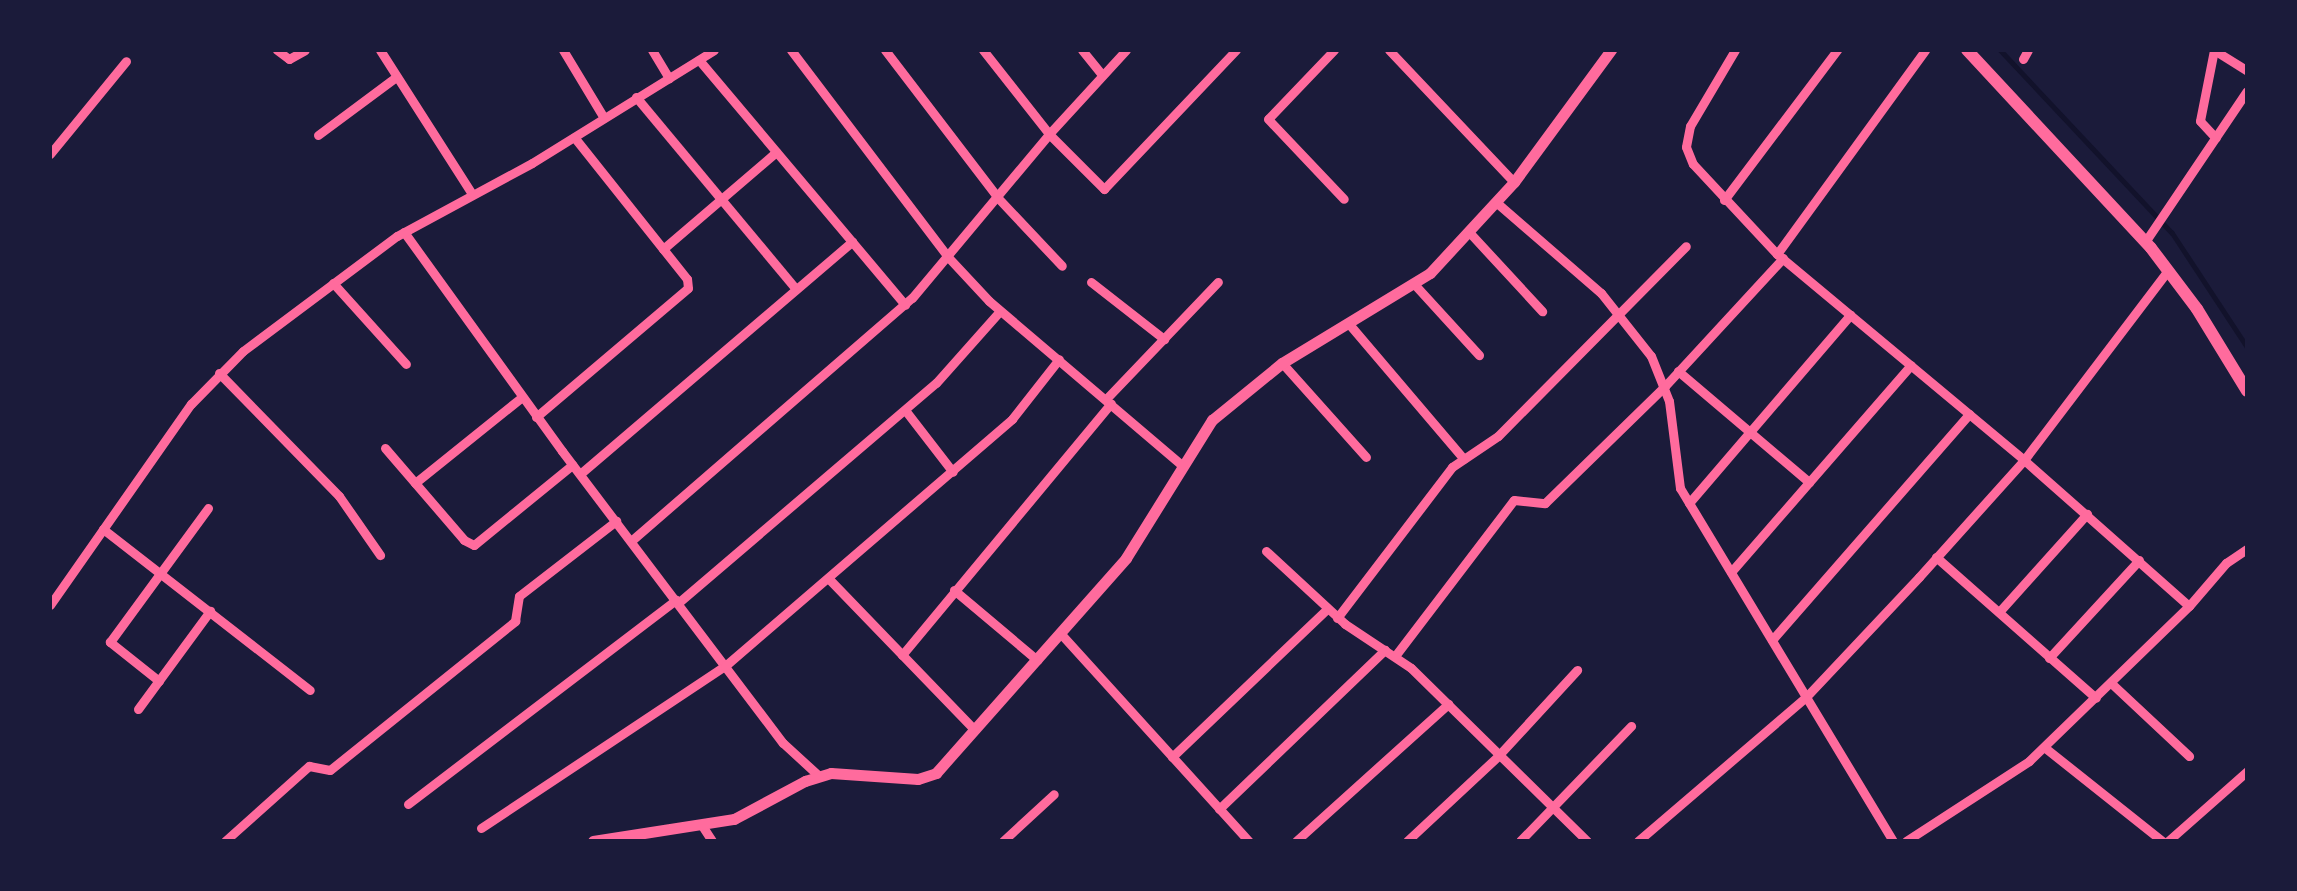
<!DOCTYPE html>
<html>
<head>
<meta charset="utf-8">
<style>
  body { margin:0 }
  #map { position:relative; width:2297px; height:891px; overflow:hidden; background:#1b1b3a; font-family:Cabin,sans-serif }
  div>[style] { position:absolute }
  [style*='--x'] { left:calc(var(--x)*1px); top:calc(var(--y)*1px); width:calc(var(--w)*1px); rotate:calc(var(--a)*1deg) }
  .stream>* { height:5px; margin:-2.5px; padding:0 2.5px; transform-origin:2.5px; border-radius:2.5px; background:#12122b }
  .minor>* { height:9px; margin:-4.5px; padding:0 4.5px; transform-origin:4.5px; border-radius:4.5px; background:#ff6b9d }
  .tertiary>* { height:11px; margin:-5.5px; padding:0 5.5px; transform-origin:5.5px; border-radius:5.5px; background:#ff6b9d }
  .secondary>* { height:12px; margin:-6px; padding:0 6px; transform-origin:6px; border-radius:6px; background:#ff6b9d }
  span { translate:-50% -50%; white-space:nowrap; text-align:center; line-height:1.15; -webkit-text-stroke:9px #1b1b3a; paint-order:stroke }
  .frame { position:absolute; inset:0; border:52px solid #1b1b3a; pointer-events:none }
</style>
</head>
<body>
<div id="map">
  <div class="stream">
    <div style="--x:2000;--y:50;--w:251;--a:46.8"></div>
    <div style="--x:2172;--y:233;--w:136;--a:56.7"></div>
  </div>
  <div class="minor">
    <div style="--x:277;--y:50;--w:15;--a:37"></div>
    <div style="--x:289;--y:59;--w:18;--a:-29"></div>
    <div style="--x:380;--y:50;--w:171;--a:57.4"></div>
    <div style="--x:563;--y:50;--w:79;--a:58.9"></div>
    <div style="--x:652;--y:50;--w:33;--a:59"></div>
    <div style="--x:791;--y:50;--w:260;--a:52.8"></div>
    <div style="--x:948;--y:257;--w:60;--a:47"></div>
    <div style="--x:989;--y:301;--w:253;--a:40.4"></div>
    <div style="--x:885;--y:50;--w:186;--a:52.6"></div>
    <div style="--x:998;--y:198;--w:93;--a:46.7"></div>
    <div style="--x:983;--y:50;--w:107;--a:51.8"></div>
    <div style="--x:1049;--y:134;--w:78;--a:45"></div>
    <div style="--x:1104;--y:189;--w:192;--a:-46.5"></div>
    <div style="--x:1082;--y:50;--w:32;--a:51"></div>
    <div style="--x:1334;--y:50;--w:95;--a:133.7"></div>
    <div style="--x:1268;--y:119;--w:110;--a:46.5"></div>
    <div style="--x:1389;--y:50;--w:182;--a:46.6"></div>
    <div style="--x:1735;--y:50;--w:88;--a:120.6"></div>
    <div style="--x:1690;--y:126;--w:21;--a:101"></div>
    <div style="--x:1686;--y:147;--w:18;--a:68"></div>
    <div style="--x:1693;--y:164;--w:123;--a:47"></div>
    <div style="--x:1777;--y:254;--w:322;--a:39.8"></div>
    <div style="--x:2024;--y:460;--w:220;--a:41.5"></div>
    <div style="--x:2214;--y:50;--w:72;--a:101.2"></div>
    <div style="--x:2200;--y:121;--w:23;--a:47"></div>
    <div style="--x:2214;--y:50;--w:39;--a:32"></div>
    <div style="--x:2023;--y:59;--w:10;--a:-61"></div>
    <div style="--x:699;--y:60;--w:320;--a:49.9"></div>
    <div style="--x:636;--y:97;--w:250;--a:50.2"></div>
    <div style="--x:318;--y:135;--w:97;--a:-36.6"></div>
    <div style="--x:50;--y:154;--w:120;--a:-50.7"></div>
    <div style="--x:1724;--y:200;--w:188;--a:-53"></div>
    <div style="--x:1497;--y:203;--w:138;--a:40.9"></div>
    <div style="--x:1601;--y:293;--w:80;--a:51.6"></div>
    <div style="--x:1651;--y:356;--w:48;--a:68.2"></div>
    <div style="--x:1669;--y:401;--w:88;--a:82.8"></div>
    <div style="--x:1680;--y:488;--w:412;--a:58.9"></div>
    <div style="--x:404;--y:232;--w:270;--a:54.2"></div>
    <div style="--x:562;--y:451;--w:366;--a:52.9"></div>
    <div style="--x:783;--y:743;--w:49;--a:42.5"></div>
    <div style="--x:1469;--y:232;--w:108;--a:47.3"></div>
    <div style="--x:2145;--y:242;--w:182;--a:-56"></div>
    <div style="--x:663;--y:249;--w:149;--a:-40.6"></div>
    <div style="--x:1777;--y:254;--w:252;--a:-54"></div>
    <div style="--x:1091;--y:282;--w:93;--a:38"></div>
    <div style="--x:333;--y:283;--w:109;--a:48"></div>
    <div style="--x:1415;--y:285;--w:95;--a:47.6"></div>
    <div style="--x:1349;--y:324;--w:177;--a:49.6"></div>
    <div style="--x:1282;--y:363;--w:126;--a:48.2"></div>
    <div style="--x:1678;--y:371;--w:172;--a:40.3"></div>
    <div style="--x:219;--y:373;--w:172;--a:45.7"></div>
    <div style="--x:339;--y:496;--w:72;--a:55.2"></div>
    <div style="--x:1106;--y:399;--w:162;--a:-46.3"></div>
    <div style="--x:905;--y:410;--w:78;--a:52.3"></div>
    <div style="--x:536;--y:417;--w:199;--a:-40.3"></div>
    <div style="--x:688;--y:288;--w:9;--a:-96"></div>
    <div style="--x:687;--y:279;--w:181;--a:-128.5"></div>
    <div style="--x:385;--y:448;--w:121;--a:49.3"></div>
    <div style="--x:464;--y:540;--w:11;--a:27"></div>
    <div style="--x:474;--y:545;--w:127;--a:-39.2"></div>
    <div style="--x:580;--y:474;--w:358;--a:-40.5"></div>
    <div style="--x:415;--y:483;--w:137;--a:-38.8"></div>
    <div style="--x:1689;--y:503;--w:248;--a:-49.4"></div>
    <div style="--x:103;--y:529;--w:262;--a:37.9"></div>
    <div style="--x:631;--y:541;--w:371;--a:-40.9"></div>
    <div style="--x:912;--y:298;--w:214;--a:-50.1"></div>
    <div style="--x:1049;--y:134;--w:114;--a:-47.5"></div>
    <div style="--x:1266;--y:551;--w:108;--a:42.7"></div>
    <div style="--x:1345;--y:624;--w:79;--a:33.7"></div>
    <div style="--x:1411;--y:668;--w:247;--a:44.5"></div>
    <div style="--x:1936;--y:557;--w:213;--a:41.4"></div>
    <div style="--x:1731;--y:572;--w:274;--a:-49"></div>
    <div style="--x:829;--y:579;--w:210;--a:46"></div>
    <div style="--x:954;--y:590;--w:109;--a:40.1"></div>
    <div style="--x:678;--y:603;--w:339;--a:-40.5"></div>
    <div style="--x:936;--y:383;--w:96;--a:-48.4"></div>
    <div style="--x:50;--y:605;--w:246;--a:-55"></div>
    <div style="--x:191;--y:404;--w:74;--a:-45.5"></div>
    <div style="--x:243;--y:351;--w:192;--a:-36.8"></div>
    <div style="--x:397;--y:236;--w:153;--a:-28.4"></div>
    <div style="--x:532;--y:163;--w:214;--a:-31.8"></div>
    <div style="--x:1999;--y:612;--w:132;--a:-48.1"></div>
    <div style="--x:1337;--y:618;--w:190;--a:-52.7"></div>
    <div style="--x:1452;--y:467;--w:55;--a:-34"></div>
    <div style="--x:1498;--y:436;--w:267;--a:-45.3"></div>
    <div style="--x:1061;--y:634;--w:280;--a:47.8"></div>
    <div style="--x:1772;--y:640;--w:300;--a:-48.9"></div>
    <div style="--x:902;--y:655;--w:327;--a:-50.3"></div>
    <div style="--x:1395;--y:656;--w:196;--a:-52.7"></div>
    <div style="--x:1514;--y:500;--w:31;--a:6"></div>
    <div style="--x:1545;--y:503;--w:168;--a:-44.3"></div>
    <div style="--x:1665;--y:386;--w:174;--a:-47.3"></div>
    <div style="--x:2049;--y:658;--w:133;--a:-47.4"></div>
    <div style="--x:159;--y:681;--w:63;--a:-141.5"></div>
    <div style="--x:110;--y:642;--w:166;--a:-53.8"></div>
    <div style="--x:2111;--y:683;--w:107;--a:43.1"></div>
    <div style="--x:138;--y:709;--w:122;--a:-53.7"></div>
    <div style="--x:2044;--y:747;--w:151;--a:38.5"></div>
    <div style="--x:1172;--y:757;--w:214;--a:-43.7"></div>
    <div style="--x:408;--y:804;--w:337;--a:-37.3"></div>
    <div style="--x:1219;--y:809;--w:230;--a:-43.8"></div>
    <div style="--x:701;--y:824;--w:20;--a:57"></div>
    <div style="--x:481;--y:828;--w:293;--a:-33.6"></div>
    <div style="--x:725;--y:666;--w:379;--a:-40.7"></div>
    <div style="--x:1012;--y:419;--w:76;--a:-51.9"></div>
    <div style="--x:225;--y:841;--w:113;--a:-41.8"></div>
    <div style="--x:309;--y:766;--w:21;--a:11"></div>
    <div style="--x:330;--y:770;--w:238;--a:-38.8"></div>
    <div style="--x:515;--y:621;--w:25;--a:-81"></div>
    <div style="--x:519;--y:596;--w:123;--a:-37.7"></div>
    <div style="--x:1003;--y:841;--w:69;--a:-42.7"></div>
    <div style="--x:1296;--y:841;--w:205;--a:-42"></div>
    <div style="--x:1407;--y:841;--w:125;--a:-43"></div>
    <div style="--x:1498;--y:756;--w:117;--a:-47.4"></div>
    <div style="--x:1520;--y:841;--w:160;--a:-46"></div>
    <div style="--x:1638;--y:841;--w:221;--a:-40.6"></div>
    <div style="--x:1806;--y:697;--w:165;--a:-46.7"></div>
    <div style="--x:1919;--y:577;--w:157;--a:-48.1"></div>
    <div style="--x:2024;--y:460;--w:238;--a:-52.8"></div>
    <div style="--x:1906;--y:841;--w:147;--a:-33"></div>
    <div style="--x:2029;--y:761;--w:223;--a:-44.1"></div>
    <div style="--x:2189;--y:606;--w:57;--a:-49.3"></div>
    <div style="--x:2226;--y:563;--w:25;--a:-34"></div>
    <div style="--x:2168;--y:841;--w:106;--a:-41.5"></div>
  </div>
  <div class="tertiary">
    <div style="--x:593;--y:841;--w:143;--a:-8.9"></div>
    <div style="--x:734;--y:819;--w:81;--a:-28.2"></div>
    <div style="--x:805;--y:781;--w:27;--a:-17"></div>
    <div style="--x:831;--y:773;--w:87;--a:3.9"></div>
    <div style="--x:918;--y:779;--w:19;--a:-18"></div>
    <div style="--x:936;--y:773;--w:287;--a:-48.5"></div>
    <div style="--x:1126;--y:558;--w:163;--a:-58.1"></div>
    <div style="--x:1212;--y:420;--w:90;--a:-39.2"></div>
    <div style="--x:1282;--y:363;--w:173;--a:-31.3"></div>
    <div style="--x:1430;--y:273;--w:124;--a:-47.3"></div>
    <div style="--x:1514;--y:182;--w:164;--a:-53.7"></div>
  </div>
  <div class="secondary">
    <div style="--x:1967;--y:50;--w:270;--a:47.1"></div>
    <div style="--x:2151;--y:248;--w:76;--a:53"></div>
    <div style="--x:2197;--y:309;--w:96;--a:58.6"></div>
  </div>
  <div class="frame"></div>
</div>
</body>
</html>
